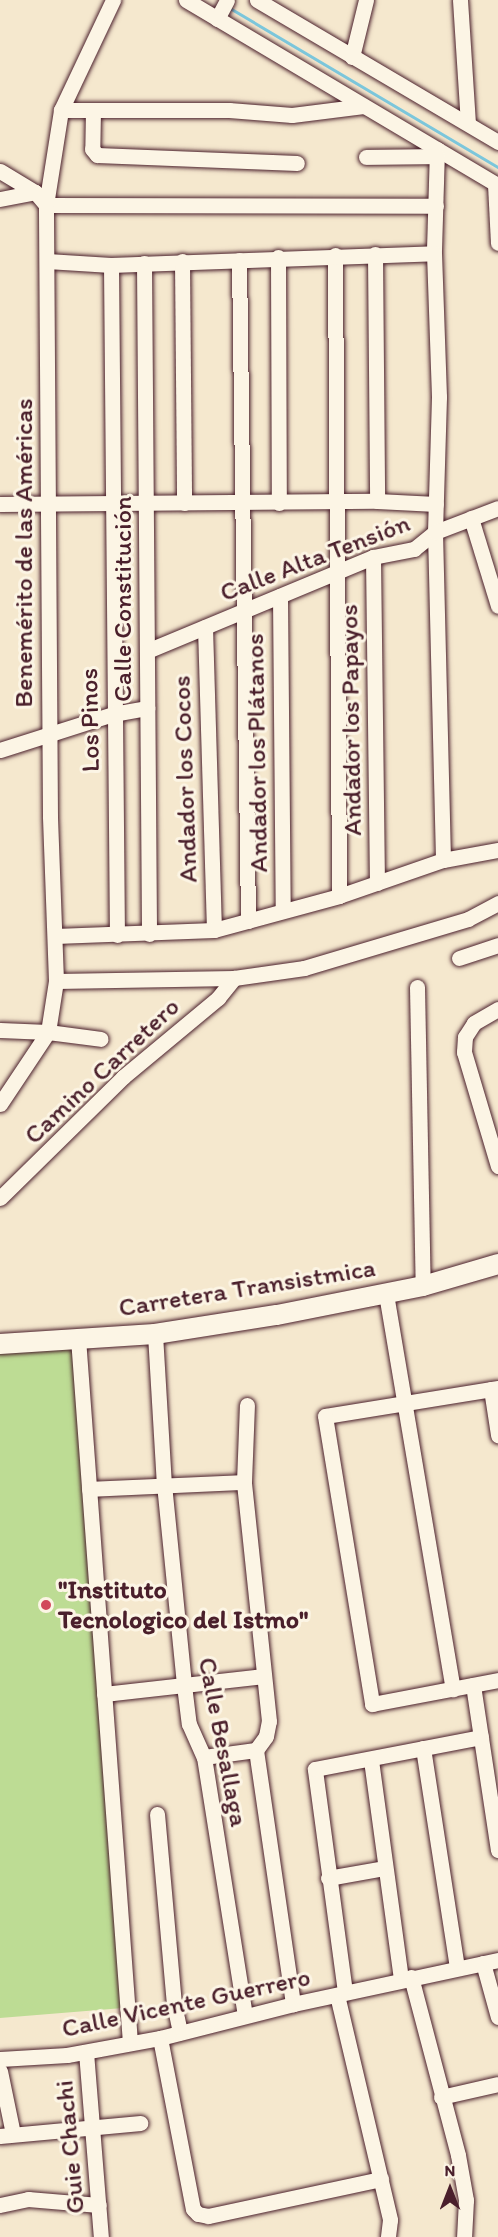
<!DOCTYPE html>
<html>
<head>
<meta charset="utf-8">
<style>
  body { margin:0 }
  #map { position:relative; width:498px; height:2237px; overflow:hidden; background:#f5e8ce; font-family:Itim,sans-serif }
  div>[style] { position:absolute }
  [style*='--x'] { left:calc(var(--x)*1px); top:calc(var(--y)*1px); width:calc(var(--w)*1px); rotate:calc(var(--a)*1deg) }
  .green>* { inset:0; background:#bddc94 }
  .stream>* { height:3px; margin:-1.5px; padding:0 1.5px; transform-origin:1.5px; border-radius:1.5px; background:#7cc7dc }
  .roads { filter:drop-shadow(0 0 2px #4a1f2b) drop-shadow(0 0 2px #4a1f2b) }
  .minor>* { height:15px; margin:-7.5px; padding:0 7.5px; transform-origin:7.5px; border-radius:7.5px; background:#fcf5e5 }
  .major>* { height:20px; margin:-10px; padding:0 10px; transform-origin:10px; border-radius:10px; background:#fcf5e5 }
  .dots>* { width:16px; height:16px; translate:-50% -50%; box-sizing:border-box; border:3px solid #fcf5e5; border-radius:50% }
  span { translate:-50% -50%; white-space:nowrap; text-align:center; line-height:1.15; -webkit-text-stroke:6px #fcf5e5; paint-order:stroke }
  .street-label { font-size:26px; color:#4a1f2b }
  .poi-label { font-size:26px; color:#4a1f2b; font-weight:700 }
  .left { translate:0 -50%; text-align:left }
  .north { position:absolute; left:420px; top:2159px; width:60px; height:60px; -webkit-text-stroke:4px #fcf5e5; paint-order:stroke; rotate:0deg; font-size:16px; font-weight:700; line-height:24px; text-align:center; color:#4a1f2b }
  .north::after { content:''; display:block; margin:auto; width:21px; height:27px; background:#4a1f2b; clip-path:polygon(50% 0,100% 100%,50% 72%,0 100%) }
</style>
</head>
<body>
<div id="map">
  <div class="green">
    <div style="clip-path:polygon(78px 1338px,123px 2008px,0 2018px,0 1345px)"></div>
  </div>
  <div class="stream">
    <div style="--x:228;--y:7;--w:314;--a:30.7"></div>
  </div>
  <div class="roads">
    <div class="minor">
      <div style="--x:186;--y:0;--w:363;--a:30.7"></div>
      <div style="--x:257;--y:0;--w:280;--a:30.5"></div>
      <div style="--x:460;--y:0;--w:123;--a:86.3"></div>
      <div style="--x:217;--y:19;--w:21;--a:-62"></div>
      <div style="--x:352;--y:57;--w:59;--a:-76.2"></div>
      <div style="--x:61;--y:110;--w:168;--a:0"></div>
      <div style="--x:229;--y:110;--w:63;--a:4.5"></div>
      <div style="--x:292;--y:115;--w:72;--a:-7.2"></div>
      <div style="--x:93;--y:110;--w:39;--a:91"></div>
      <div style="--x:92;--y:149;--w:8;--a:50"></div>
      <div style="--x:97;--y:155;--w:200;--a:2.3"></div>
      <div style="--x:437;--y:149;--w:104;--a:91.7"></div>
      <div style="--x:434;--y:253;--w:144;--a:88"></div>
      <div style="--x:439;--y:397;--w:135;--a:91.7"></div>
      <div style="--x:435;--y:532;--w:328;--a:88.6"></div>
      <div style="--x:366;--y:157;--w:71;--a:-0.8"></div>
      <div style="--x:0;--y:171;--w:41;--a:31"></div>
      <div style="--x:35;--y:192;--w:17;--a:50"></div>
      <div style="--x:46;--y:205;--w:390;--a:0.1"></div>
      <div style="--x:495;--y:184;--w:59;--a:87.1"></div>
      <div style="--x:0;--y:199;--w:36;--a:-11"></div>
      <div style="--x:375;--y:254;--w:247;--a:89.5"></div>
      <div style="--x:335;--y:255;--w:641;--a:89.64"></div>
      <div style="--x:278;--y:257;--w:246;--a:89.8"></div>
      <div style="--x:239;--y:260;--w:661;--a:89.22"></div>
      <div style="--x:47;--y:261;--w:64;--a:3.6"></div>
      <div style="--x:111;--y:265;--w:323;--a:-2.1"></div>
      <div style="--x:182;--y:261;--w:242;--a:89.5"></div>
      <div style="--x:144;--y:263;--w:671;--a:89.57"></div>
      <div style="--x:111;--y:265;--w:670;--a:89.49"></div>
      <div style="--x:0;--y:504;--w:377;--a:-0.5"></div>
      <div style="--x:377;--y:501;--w:59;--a:2.9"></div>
      <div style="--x:471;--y:518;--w:92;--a:72.9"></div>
      <div style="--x:373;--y:557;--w:326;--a:89.3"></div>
      <div style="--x:280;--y:596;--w:314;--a:89.5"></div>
      <div style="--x:205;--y:627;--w:303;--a:88.3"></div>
      <div style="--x:147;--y:651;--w:245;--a:-22.6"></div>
      <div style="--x:373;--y:557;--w:42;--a:-11"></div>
      <div style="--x:414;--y:549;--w:27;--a:-39"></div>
      <div style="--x:435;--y:532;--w:67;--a:-20.9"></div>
      <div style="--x:0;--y:750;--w:119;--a:-17.7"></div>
      <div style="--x:113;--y:714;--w:35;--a:-10"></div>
      <div style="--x:55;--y:936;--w:159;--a:-2.2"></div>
      <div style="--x:214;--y:930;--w:130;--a:-15.2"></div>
      <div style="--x:339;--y:896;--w:110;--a:-19.1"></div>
      <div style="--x:443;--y:860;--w:56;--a:-10.3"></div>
      <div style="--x:459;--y:958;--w:41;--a:-18.4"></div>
      <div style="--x:56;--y:981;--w:178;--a:-1"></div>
      <div style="--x:234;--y:978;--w:71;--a:-8.1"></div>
      <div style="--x:304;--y:968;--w:171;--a:-16.6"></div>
      <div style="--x:468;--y:919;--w:34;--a:-28"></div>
      <div style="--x:417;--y:987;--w:299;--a:88.9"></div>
      <div style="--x:498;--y:1009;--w:28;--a:150"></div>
      <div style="--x:474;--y:1023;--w:17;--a:123"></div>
      <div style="--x:465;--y:1037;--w:15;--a:94"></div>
      <div style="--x:464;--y:1052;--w:119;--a:73.4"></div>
      <div style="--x:0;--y:1030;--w:48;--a:2.4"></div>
      <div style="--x:48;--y:1032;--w:53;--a:7.5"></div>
      <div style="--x:0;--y:1104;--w:87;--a:-56.3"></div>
      <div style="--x:48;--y:1032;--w:52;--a:-81.1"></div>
      <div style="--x:56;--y:981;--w:165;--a:-92.1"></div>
      <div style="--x:50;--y:816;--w:611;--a:-90.38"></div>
      <div style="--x:46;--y:205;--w:96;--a:-81"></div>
      <div style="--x:61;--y:110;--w:122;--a:-64.7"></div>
      <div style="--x:0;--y:1198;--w:173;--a:-44.5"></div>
      <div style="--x:123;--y:1077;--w:124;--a:-39.7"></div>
      <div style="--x:218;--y:998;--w:26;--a:-51"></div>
      <div style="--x:386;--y:1294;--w:401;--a:80.4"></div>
      <div style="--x:155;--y:1334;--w:150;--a:86.6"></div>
      <div style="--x:164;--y:1484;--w:202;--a:84.3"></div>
      <div style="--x:184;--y:1685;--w:39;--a:83"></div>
      <div style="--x:189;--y:1724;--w:36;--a:66"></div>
      <div style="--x:204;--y:1757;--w:261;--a:81"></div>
      <div style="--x:78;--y:1338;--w:706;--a:85.78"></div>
      <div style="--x:498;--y:1388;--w:175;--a:170.8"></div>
      <div style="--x:325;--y:1416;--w:292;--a:80.7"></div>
      <div style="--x:372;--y:1704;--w:128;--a:-10.8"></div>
      <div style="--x:491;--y:1389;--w:47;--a:81.3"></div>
      <div style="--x:89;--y:1489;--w:155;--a:-2.6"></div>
      <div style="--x:473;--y:1685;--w:167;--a:81.4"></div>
      <div style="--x:104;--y:1694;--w:161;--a:-6.4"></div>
      <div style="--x:423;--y:1748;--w:222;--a:81.2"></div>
      <div style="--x:256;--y:1750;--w:257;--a:81.7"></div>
      <div style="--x:204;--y:1757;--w:52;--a:-7.7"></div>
      <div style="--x:256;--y:1750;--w:17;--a:-54"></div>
      <div style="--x:266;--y:1736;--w:15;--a:-79"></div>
      <div style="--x:269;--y:1721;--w:240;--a:-96"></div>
      <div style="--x:244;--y:1482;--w:77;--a:-87.8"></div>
      <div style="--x:371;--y:1760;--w:221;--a:82.2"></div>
      <div style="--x:157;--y:1814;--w:191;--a:84.9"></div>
      <div style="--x:174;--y:2004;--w:29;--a:78"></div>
      <div style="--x:328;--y:1878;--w:58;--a:-10"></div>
      <div style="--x:483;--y:1963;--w:56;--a:74.5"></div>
      <div style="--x:411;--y:1977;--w:184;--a:75.2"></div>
      <div style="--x:458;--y:2155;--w:46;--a:79.9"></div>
      <div style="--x:466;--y:2200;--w:37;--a:93"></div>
      <div style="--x:345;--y:1992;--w:225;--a:-97.7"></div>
      <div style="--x:315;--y:1769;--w:169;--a:-10.9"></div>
      <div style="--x:337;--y:1995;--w:231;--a:76.7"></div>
      <div style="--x:390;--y:2220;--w:17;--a:97"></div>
      <div style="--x:160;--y:2038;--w:174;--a:79.1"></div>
      <div style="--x:193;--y:2209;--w:7;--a:45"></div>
      <div style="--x:198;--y:2214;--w:10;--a:11"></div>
      <div style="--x:208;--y:2216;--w:177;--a:-12.1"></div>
      <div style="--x:86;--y:2052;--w:186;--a:85.4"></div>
      <div style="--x:0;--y:2059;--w:67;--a:-3.4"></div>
      <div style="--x:67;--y:2055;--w:95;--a:-10.4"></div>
      <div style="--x:160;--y:2038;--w:137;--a:-14.3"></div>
      <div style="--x:293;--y:2004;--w:210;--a:-12.1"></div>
      <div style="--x:0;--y:2071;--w:64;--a:78.3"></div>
      <div style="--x:441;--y:2097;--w:58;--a:-12.8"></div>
      <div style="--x:0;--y:2136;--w:141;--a:-5.3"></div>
      <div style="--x:0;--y:2205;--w:29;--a:-12"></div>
      <div style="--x:28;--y:2199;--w:71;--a:4.8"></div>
    </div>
    <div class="major">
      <div style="--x:0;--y:1344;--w:155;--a:-3.7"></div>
      <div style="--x:155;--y:1334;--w:123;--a:-8.9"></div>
      <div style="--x:277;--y:1315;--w:149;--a:-11.2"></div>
      <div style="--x:423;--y:1286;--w:78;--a:-16.3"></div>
    </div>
  </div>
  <div class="dots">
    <div style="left:46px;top:1605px;background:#d1495b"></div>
  </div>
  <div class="street-label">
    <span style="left:24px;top:553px;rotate:-90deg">Benemérito de las Américas</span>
    <span style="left:315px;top:558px;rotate:-21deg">Calle Alta Tensión</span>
    <span style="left:123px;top:599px;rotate:-90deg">Calle Constitución</span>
    <span style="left:90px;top:720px;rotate:-91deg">Los Pinos</span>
    <span style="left:351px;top:720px;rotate:-91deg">Andador los Papayos</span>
    <span style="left:257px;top:753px;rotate:-91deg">Andador los Plátanos</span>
    <span style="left:185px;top:779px;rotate:-92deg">Andador los Cocos</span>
    <span style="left:102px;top:1071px;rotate:-43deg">Camino Carretero</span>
    <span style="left:247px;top:1288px;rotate:-9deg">Carretera Transistmica</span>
    <span style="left:223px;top:1742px;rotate:79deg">Calle Besallaga</span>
    <span style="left:186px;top:2003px;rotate:-12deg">Calle Vicente Guerrero</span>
    <span style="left:70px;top:2147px;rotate:-95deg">Guie Chachi</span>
  </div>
  <div class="poi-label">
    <span class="left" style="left:58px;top:1605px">"Instituto<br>Tecnologico del Istmo"</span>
  </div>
  <div class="north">N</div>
</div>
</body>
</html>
